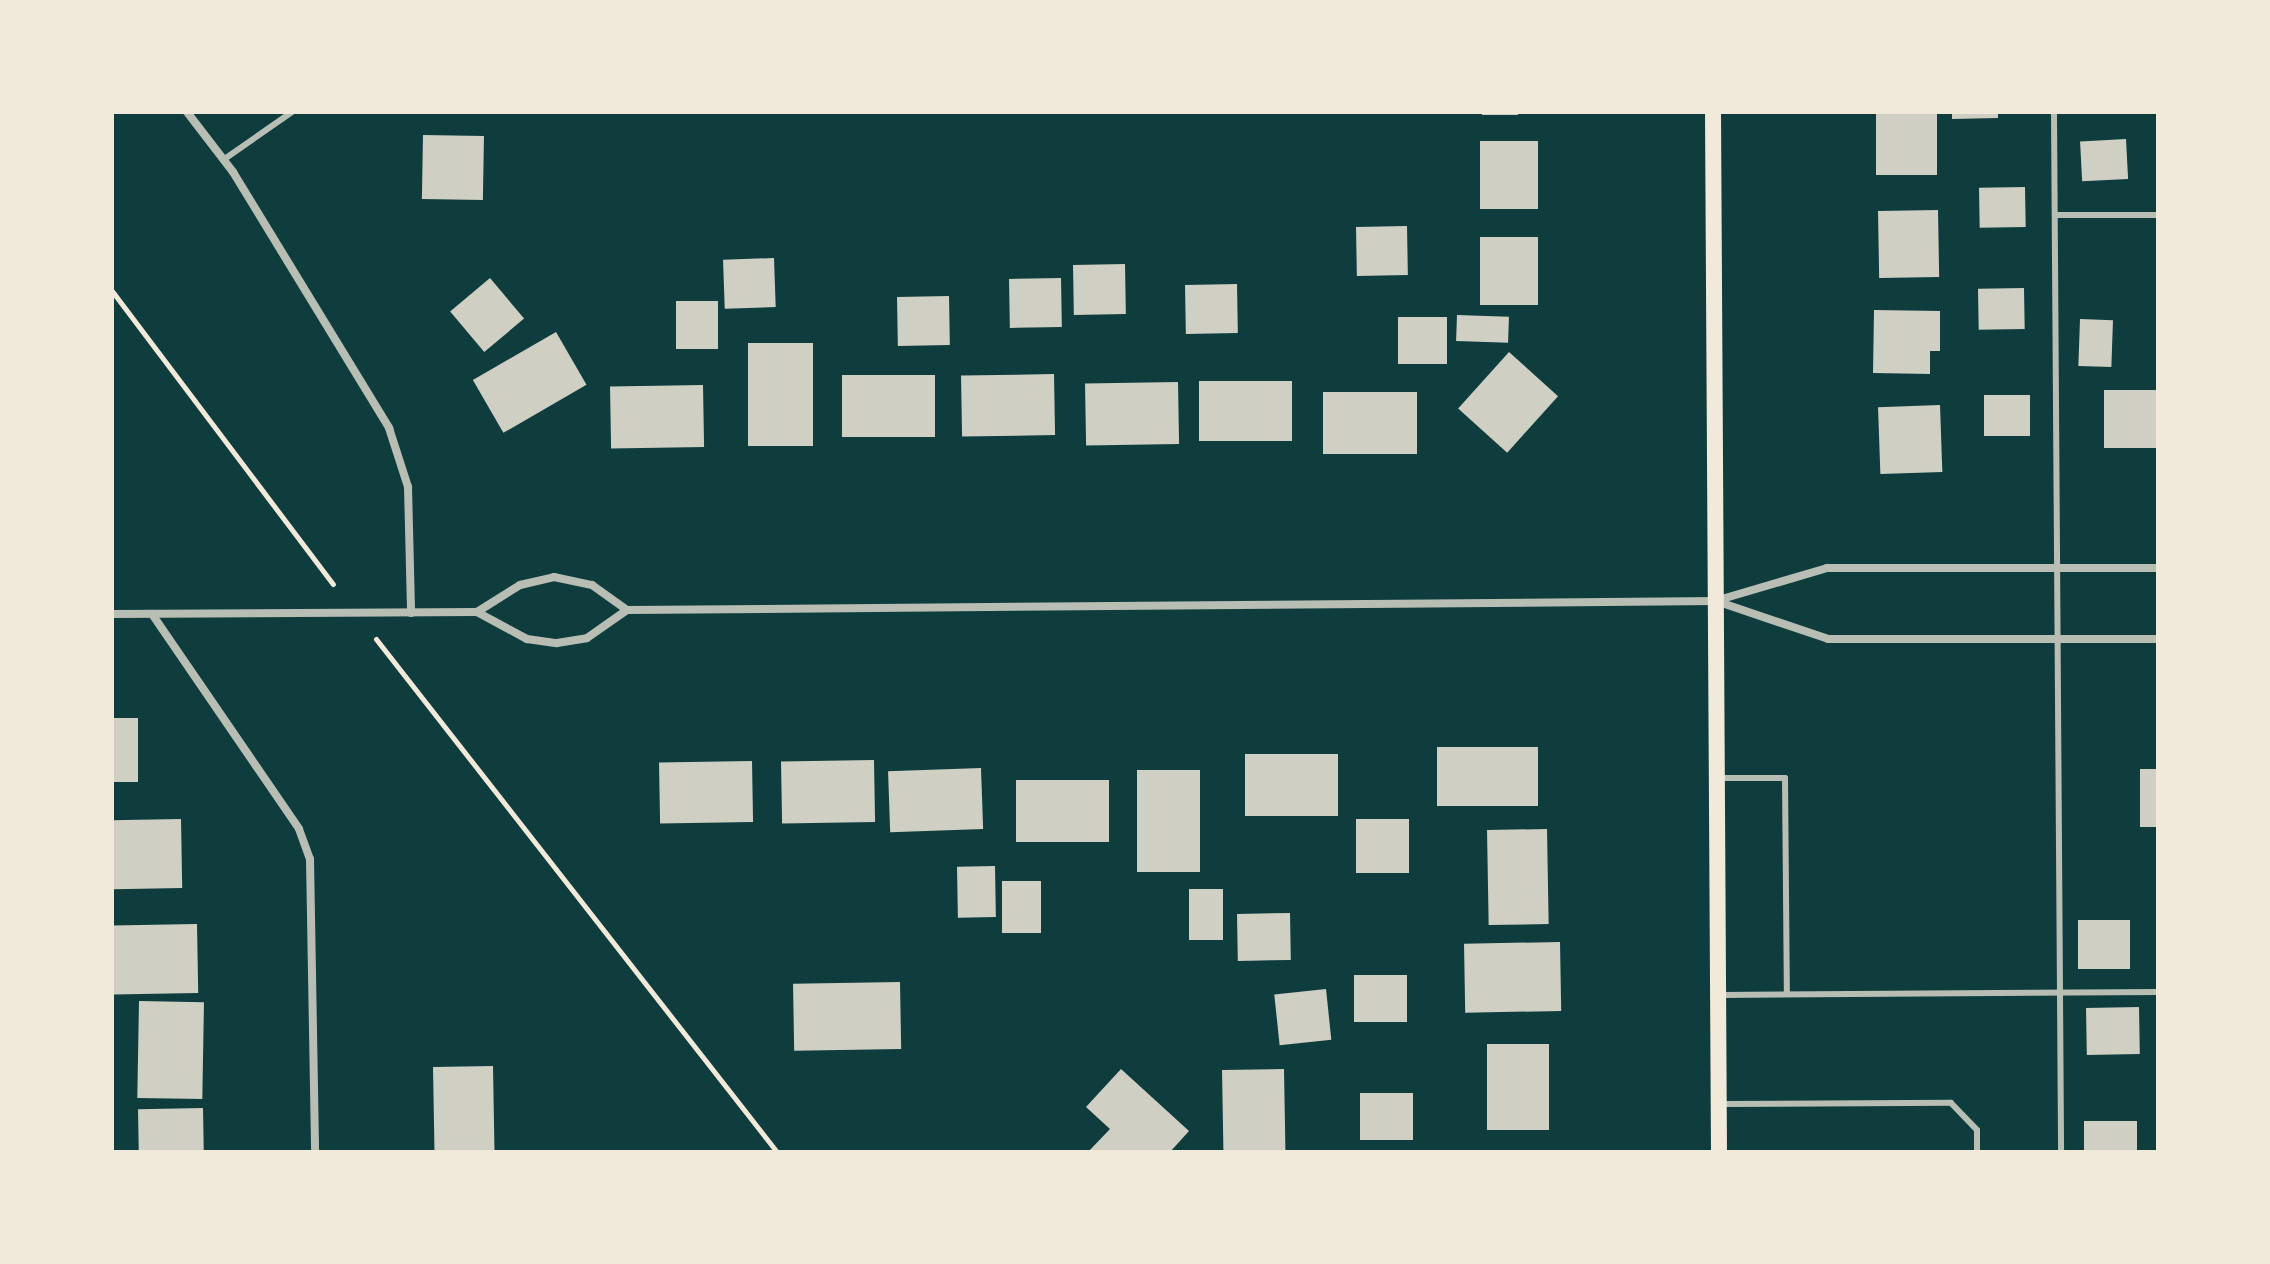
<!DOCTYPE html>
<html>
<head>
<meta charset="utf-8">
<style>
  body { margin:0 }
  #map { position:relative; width:2270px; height:1264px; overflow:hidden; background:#0f3d3e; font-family:"PT Sans Narrow",sans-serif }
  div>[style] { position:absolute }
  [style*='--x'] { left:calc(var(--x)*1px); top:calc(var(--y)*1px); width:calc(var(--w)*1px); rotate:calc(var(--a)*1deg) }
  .building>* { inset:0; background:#cfcfc3; transform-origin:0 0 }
  .path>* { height:5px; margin:-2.5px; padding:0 2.5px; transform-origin:2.5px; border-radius:2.5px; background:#f1e9da }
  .service>* { height:6px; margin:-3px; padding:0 3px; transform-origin:3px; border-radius:3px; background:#b8beb3 }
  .minor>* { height:8px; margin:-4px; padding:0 4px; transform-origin:4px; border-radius:4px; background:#b8beb3 }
  .secondary>* { height:16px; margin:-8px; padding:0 8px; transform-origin:8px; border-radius:8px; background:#f1e9da }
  span { translate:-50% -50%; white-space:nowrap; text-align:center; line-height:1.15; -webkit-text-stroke:6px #f1e9da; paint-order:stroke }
  .frame { position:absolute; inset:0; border:114px solid #f1e9da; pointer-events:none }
</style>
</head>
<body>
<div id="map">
  <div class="building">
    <div style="left:1482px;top:112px;width:36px;height:3px"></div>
    <div style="left:1876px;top:112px;width:61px;height:63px"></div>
    <div style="clip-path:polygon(1952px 112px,1998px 112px,1998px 118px,1952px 119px)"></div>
    <div style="left:423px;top:135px;width:61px;height:64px;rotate:1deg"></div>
    <div style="left:2126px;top:139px;width:40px;height:46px;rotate:87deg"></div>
    <div style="left:1538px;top:141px;width:68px;height:58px;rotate:90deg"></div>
    <div style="left:2025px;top:187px;width:40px;height:46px;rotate:89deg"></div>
    <div style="left:1938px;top:210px;width:67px;height:60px;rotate:89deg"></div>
    <div style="left:1407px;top:226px;width:49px;height:51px;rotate:89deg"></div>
    <div style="left:1480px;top:237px;width:58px;height:68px"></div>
    <div style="left:774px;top:258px;width:49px;height:51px;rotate:88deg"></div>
    <div style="left:1125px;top:264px;width:50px;height:52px;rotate:89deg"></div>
    <div style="left:490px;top:278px;width:53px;height:52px;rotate:50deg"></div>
    <div style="left:1061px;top:278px;width:49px;height:52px;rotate:89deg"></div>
    <div style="left:1237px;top:284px;width:49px;height:52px;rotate:89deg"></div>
    <div style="left:2024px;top:288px;width:41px;height:46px;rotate:89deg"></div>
    <div style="left:949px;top:296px;width:49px;height:52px;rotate:89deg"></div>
    <div style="left:718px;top:301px;width:48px;height:42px;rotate:90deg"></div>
    <div style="clip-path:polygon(1874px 310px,1940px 311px,1940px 351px,1930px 351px,1930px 374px,1873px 373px)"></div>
    <div style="left:1457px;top:315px;width:52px;height:26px;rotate:2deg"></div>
    <div style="left:1398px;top:317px;width:49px;height:47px"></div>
    <div style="left:2080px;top:319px;width:33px;height:47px;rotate:2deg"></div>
    <div style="left:556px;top:332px;width:61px;height:96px;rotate:60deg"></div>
    <div style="left:748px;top:343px;width:65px;height:103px"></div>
    <div style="left:1509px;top:352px;width:66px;height:76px;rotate:42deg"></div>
    <div style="left:1054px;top:374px;width:61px;height:93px;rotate:89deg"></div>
    <div style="left:842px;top:375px;width:93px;height:62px"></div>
    <div style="left:1292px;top:381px;width:60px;height:93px;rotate:90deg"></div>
    <div style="left:1178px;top:382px;width:62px;height:93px;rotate:89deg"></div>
    <div style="left:703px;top:385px;width:62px;height:93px;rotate:89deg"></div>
    <div style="left:2158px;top:390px;width:58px;height:54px;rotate:90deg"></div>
    <div style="left:1323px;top:392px;width:94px;height:62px"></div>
    <div style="left:2030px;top:395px;width:41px;height:46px;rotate:90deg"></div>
    <div style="left:1940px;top:405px;width:67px;height:62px;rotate:88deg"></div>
    <div style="left:112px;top:718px;width:26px;height:64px"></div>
    <div style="left:1437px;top:747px;width:101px;height:59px"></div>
    <div style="left:1338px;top:754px;width:62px;height:93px;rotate:90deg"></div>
    <div style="left:874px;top:760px;width:62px;height:93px;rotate:89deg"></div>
    <div style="left:752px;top:761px;width:61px;height:93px;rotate:89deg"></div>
    <div style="left:981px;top:768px;width:61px;height:93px;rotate:88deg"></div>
    <div style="left:2140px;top:769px;width:18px;height:58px"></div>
    <div style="left:1137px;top:770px;width:63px;height:102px"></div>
    <div style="left:1016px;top:780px;width:93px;height:62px"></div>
    <div style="left:181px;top:819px;width:69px;height:69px;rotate:89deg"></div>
    <div style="left:1409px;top:819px;width:54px;height:53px;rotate:90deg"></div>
    <div style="left:1547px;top:829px;width:95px;height:60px;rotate:89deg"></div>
    <div style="left:995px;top:866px;width:51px;height:38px;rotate:89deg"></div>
    <div style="left:1002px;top:881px;width:39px;height:52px"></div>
    <div style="left:1189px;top:889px;width:34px;height:51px"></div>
    <div style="left:1290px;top:913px;width:47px;height:53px;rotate:89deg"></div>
    <div style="left:2078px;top:920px;width:52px;height:49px"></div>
    <div style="left:197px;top:924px;width:69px;height:85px;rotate:89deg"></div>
    <div style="left:1560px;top:942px;width:69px;height:96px;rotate:89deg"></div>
    <div style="left:1407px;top:975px;width:47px;height:53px;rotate:90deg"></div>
    <div style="left:900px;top:982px;width:67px;height:107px;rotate:89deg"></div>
    <div style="left:1326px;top:989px;width:51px;height:52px;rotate:84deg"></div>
    <div style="left:139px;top:1001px;width:65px;height:97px;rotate:1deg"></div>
    <div style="left:2139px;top:1007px;width:47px;height:53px;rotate:89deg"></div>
    <div style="left:1487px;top:1044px;width:62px;height:86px"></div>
    <div style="left:493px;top:1066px;width:86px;height:60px;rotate:89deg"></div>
    <div style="clip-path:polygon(1121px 1069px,1189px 1131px,1170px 1152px,1088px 1152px,1110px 1129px,1086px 1107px)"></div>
    <div style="left:1284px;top:1069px;width:83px;height:62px;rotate:89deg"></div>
    <div style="left:1360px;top:1093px;width:53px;height:47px"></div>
    <div style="left:203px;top:1108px;width:44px;height:65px;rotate:89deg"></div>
    <div style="left:2084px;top:1121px;width:53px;height:31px"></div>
  </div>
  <div class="path">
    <div style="--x:112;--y:291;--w:367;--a:53"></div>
    <div style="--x:376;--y:639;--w:651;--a:51.99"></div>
  </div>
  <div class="service">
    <div style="--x:2054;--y:112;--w:1040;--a:89.61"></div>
    <div style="--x:223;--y:160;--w:84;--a:-34.8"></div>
    <div style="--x:2055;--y:215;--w:103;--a:0"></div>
    <div style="--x:1717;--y:778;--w:68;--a:0"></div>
    <div style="--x:1785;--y:778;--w:216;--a:89.5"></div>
    <div style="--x:1722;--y:995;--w:436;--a:-0.4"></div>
    <div style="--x:1722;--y:1104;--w:229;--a:-0.3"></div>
    <div style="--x:1951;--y:1103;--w:37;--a:46"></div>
    <div style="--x:1977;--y:1130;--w:22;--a:90"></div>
  </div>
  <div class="minor">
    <div style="--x:187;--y:112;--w:76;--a:52.5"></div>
    <div style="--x:233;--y:172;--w:300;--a:58.6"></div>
    <div style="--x:389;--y:428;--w:62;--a:72.1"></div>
    <div style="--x:408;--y:487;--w:126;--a:88.6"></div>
    <div style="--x:1716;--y:601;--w:118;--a:18.7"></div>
    <div style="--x:1828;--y:639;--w:330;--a:0"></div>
    <div style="--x:477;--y:612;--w:51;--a:-32.1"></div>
    <div style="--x:520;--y:585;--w:35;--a:-13"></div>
    <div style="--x:554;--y:577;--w:39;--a:12"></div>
    <div style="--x:592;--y:585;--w:43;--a:35.5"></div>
    <div style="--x:627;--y:610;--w:1088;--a:-0.47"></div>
    <div style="--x:1715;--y:601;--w:117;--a:-16.4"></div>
    <div style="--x:1827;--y:568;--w:331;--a:0"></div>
    <div style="--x:112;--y:614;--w:365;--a:-0.3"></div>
    <div style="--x:477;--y:612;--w:57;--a:28.4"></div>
    <div style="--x:527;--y:639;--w:30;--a:8"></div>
    <div style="--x:557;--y:643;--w:30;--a:-9"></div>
    <div style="--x:587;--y:638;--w:49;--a:-35"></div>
    <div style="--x:152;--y:614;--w:260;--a:55.6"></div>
    <div style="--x:299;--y:829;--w:32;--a:70"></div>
    <div style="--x:310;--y:859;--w:293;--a:89"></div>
  </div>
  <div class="secondary">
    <div style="--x:1713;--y:112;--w:1040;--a:89.67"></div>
  </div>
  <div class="frame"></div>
</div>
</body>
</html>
